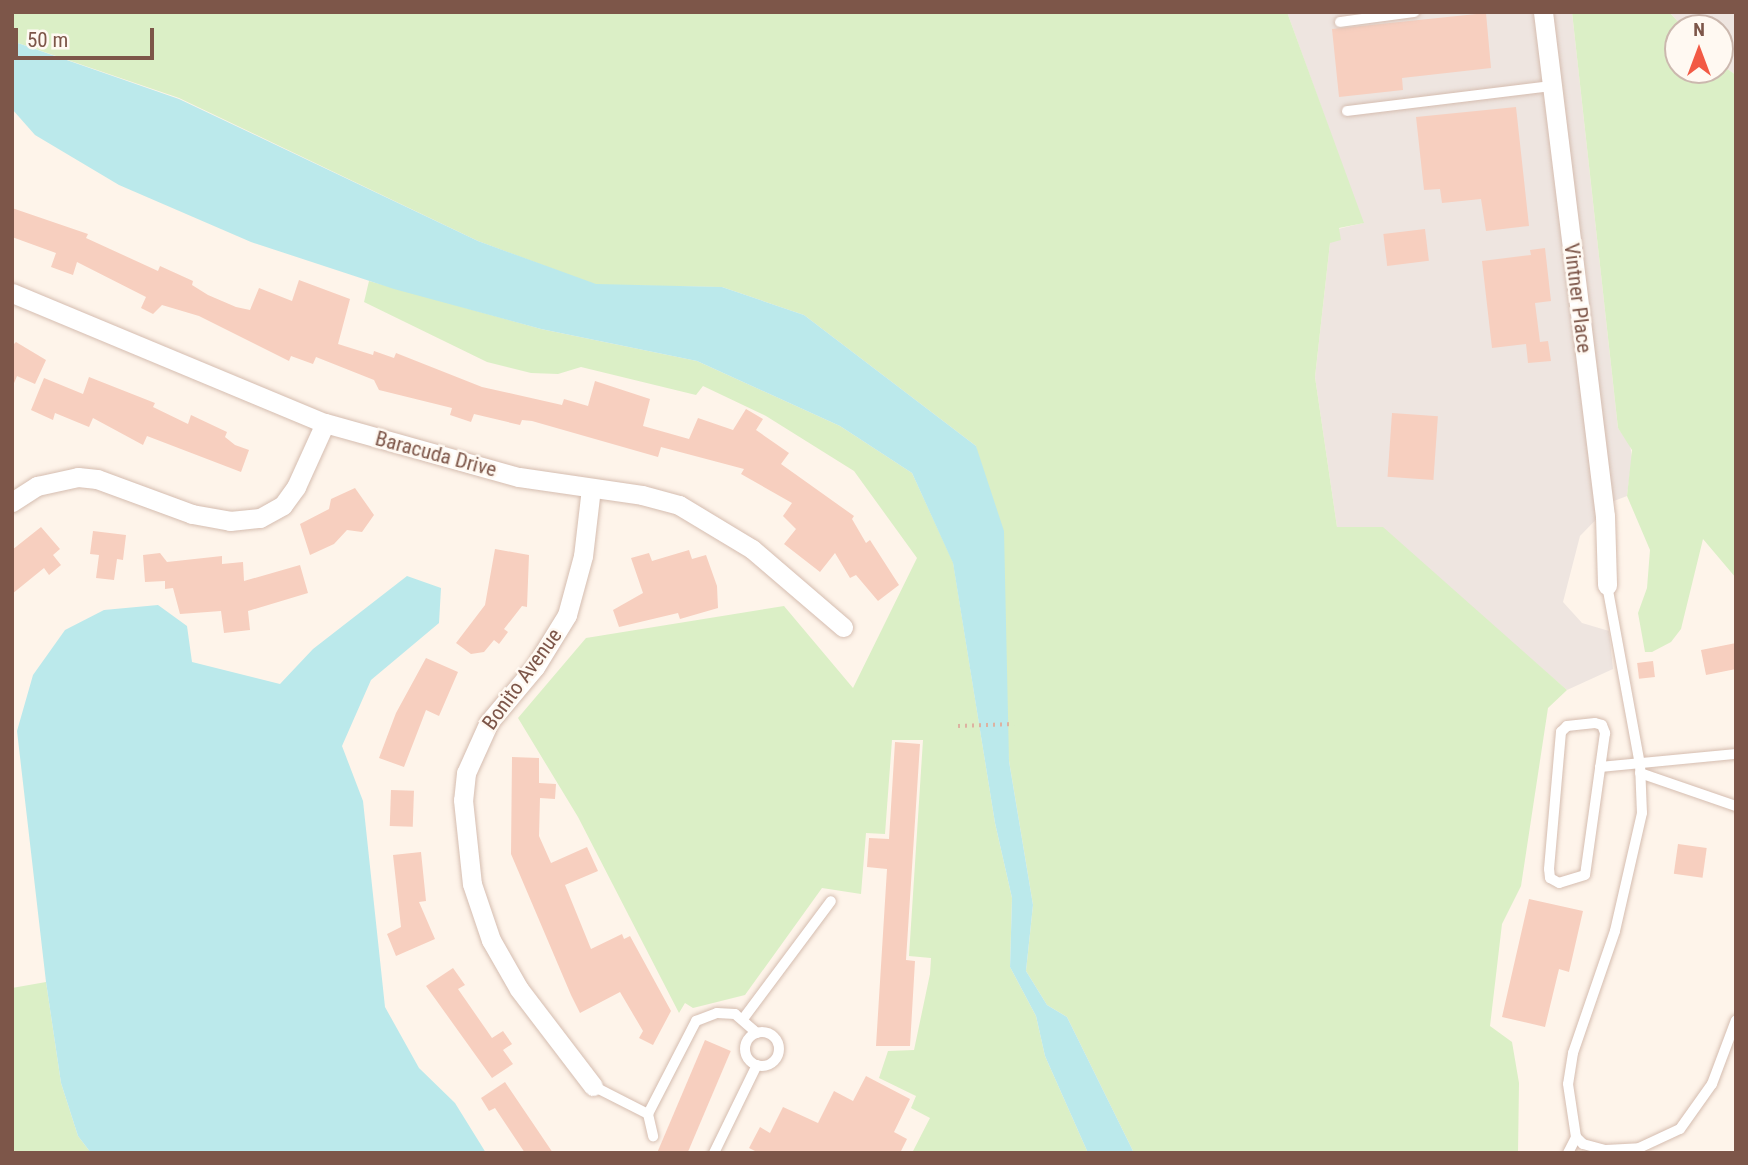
<!DOCTYPE html>
<html>
<head>
<meta charset="utf-8">
<style>
  body { margin:0 }
  #map { position:relative; width:1748px; height:1165px; overflow:hidden; background:#fef4ea; font-family:"Roboto Condensed",sans-serif }
  div>[style] { position:absolute }
  [style*='--x'] { left:calc(var(--x)*1px); top:calc(var(--y)*1px); width:calc(var(--w)*1px); rotate:calc(var(--a)*1deg) }
  .industrial>* { inset:0; background:#eee5e0 }
  .green>* { inset:0; background:#dbefc6 }
  .water>* { inset:0; background:#bbe9eb }
  .building>* { inset:0; background:#f7cfbf; transform-origin:0 0 }
  .path>* { height:3.5px; margin-top:-1.75px; transform-origin:0; background:repeating-linear-gradient(90deg,#ddb2a1 0 2px,transparent 0 7px) }
  .roads { filter:drop-shadow(0 0 2px #d5bdb0) drop-shadow(0 0 2px #d5bdb0) }
  .service>* { height:10px; margin:-5px; padding:0 5px; transform-origin:5px; border-radius:5px; background:#fff }
  .service>.ring { margin:-5px; padding:0; box-sizing:content-box; background:none; border:10px solid #fff; border-radius:50% }
  .minor>* { height:19px; margin:-9.5px; padding:0 9.5px; transform-origin:9.5px; border-radius:9.5px; background:#fff }
  span { translate:-50% -50%; white-space:nowrap; text-align:center; line-height:1.15; -webkit-text-stroke:5px #fff9f2; paint-order:stroke }
  .street-label { font-size:21px; color:#7d5649 }
  .frame { position:absolute; inset:0; border:14px solid #7d5649; pointer-events:none }
  .north { position:absolute; left:1664px; top:14px; width:70px; height:70px; box-sizing:border-box; background:#fff9f2; border:2px solid #cbb8ae; border-radius:50%; rotate:0deg; font-size:19px; font-weight:700; line-height:28px; text-align:center; color:#7d5649 }
  .north::after { content:''; display:block; margin:auto; width:24px; height:32px; background:#f25a45; clip-path:polygon(50% 0,100% 100%,50% 72%,0 100%) }
  .scale { position:absolute; left:14px; top:28px; width:140px; height:32px; box-sizing:border-box; border:4px solid #7d5649; border-top:0; padding-left:9px; font-size:21px; line-height:24px; white-space:nowrap; color:#7d5649; -webkit-text-stroke:5px #fff9f2; paint-order:stroke }
</style>
</head>
<body>
<div id="map">
  <div class="industrial">
    <div style="clip-path:polygon(1287px 12px,1572px 12px,1618px 428px,1630px 445px,1632px 457px,1627px 496px,1614px 501px,1580px 536px,1563px 602px,1582px 623px,1609px 631px,1613px 669px,1567px 690px,1494px 627px,1337px 527px,1315px 377px,1330px 243px,1338px 229px,1363px 223px)"></div>
    <div style="clip-path:polygon(1669px 12px,1736px 12px,1736px 75px,1720px 64px,1720px 28px,1684px 28px)"></div>
  </div>
  <div class="green">
    <div style="clip-path:polygon(12px 12px,1287px 12px,1364px 223px,1339px 228px,1341px 240px,1330px 243px,1315px 377px,1337px 527px,1383px 527px,1567px 690px,1548px 708px,1521px 886px,1502px 924px,1490px 1026px,1512px 1042px,1519px 1083px,1518px 1153px,1134px 1153px,1067px 1017px,1047px 1005px,1026px 971px,1033px 905px,1009px 761px,976px 446px,804px 315px,722px 287px,596px 285px,478px 241px,179px 98px,12px 41px)"></div>
    <div style="clip-path:polygon(1572px 12px,1669px 12px,1684px 28px,1678px 28px,1678px 70px,1720px 70px,1720px 64px,1736px 75px,1736px 578px,1703px 539px,1681px 629px,1671px 642px,1652px 652px,1645px 652px,1638px 613px,1647px 588px,1650px 550px,1627px 496px,1632px 450px,1618px 428px)"></div>
    <div style="clip-path:polygon(369px 281px,541px 329px,697px 361px,840px 426px,912px 473px,953px 562px,995px 823px,1012px 898px,1010px 967px,1036px 1016px,1045px 1056px,1088px 1153px,912px 1153px,930px 1118px,911px 1108px,916px 1096px,879px 1078px,888px 1051px,914px 1050px,930px 974px,931px 958px,909px 956px,923px 740px,892px 740px,885px 834px,866px 833px,861px 894px,822px 888px,745px 995px,693px 1008px,685px 1003px,679px 1013px,578px 817px,518px 718px,586px 638px,784px 606px,853px 688px,917px 558px,854px 471px,766px 416px,703px 386px,696px 395px,581px 367px,558px 374px,531px 373px,487px 362px,364px 302px)"></div>
    <div style="clip-path:polygon(46px 982px,61px 1083px,78px 1136px,91px 1153px,12px 1153px,12px 988px)"></div>
  </div>
  <div class="water">
    <div style="clip-path:polygon(12px 41px,179px 99px,478px 241px,596px 284px,722px 287px,804px 315px,976px 446px,1004px 531px,1009px 761px,1033px 905px,1026px 971px,1047px 1005px,1067px 1017px,1134px 1153px,1088px 1153px,1045px 1056px,1036px 1016px,1010px 967px,1012px 898px,995px 823px,953px 563px,912px 473px,840px 426px,697px 361px,541px 329px,394px 289px,251px 242px,119px 185px,35px 135px,12px 109px)"></div>
    <div style="clip-path:polygon(407px 576px,441px 588px,439px 623px,371px 680px,342px 746px,363px 801px,385px 1007px,419px 1068px,455px 1103px,486px 1153px,91px 1153px,78px 1136px,61px 1083px,46px 982px,17px 731px,33px 675px,65px 630px,104px 610px,158px 605px,187px 626px,192px 662px,280px 684px,313px 649px)"></div>
  </div>
  <div class="building">
    <div style="clip-path:polygon(1486px 13px,1491px 68px,1402px 78px,1403px 90px,1339px 97px,1332px 29px)"></div>
    <div style="clip-path:polygon(1516px 107px,1529px 226px,1486px 231px,1481px 199px,1442px 203px,1440px 189px,1424px 190px,1416px 117px)"></div>
    <div style="clip-path:polygon(12px 208px,88px 234px,86px 238px,158px 271px,160px 266px,193px 281px,192px 285px,208px 295px,236px 307px,250px 310px,259px 288px,292px 301px,299px 280px,350px 299px,338px 344px,373px 355px,374px 351px,394px 358px,396px 353px,482px 387px,562px 405px,564px 399px,588px 406px,595px 381px,650px 399px,643px 426px,689px 439px,698px 418px,733px 430px,746px 409px,763px 419px,756px 430px,789px 453px,781px 464px,854px 516px,852px 519px,866px 543px,870px 540px,899px 585px,878px 601px,856px 575px,850px 578px,835px 553px,820px 572px,784px 544px,796px 529px,783px 516px,792px 503px,741px 474px,744px 469px,661px 447px,658px 457px,532px 421px,522px 420px,520px 425px,474px 414px,471px 422px,450px 415px,452px 408px,379px 390px,374px 380px,316px 357px,313px 364px,291px 356px,289px 361px,199px 316px,162px 305px,153px 314px,141px 308px,146px 297px,77px 262px,73px 275px,51px 267px,56px 253px,12px 237px)"></div>
    <div style="left:1425px;top:229px;width:32px;height:42px;rotate:83deg"></div>
    <div style="clip-path:polygon(1545px 248px,1551px 301px,1535px 303px,1540px 342px,1548px 341px,1551px 361px,1528px 363px,1526px 344px,1492px 348px,1482px 261px,1531px 255px,1530px 250px)"></div>
    <div style="clip-path:polygon(16px 342px,46px 360px,35px 384px,17px 376px,12px 388px,12px 346px)"></div>
    <div style="clip-path:polygon(89px 377px,155px 403px,153px 407px,188px 424px,191px 415px,227px 432px,225px 437px,235px 445px,249px 450px,241px 472px,147px 436px,143px 445px,93px 418px,89px 427px,55px 413px,53px 420px,31px 410px,44px 378px,83px 394px)"></div>
    <div style="left:1392px;top:413px;width:46px;height:64px;rotate:4deg"></div>
    <div style="clip-path:polygon(355px 488px,374px 515px,362px 532px,347px 530px,334px 544px,310px 555px,300px 524px,329px 509px,331px 499px)"></div>
    <div style="clip-path:polygon(41px 527px,60px 549px,53px 555px,61px 565px,49px 575px,44px 568px,12px 594px,12px 550px)"></div>
    <div style="clip-path:polygon(93px 531px,126px 535px,123px 560px,117px 559px,114px 580px,96px 578px,99px 555px,90px 554px)"></div>
    <div style="clip-path:polygon(495px 549px,529px 555px,527px 607px,522px 606px,504px 629px,508px 632px,499px 644px,494px 640px,484px 652px,471px 654px,456px 643px,485px 605px)"></div>
    <div style="clip-path:polygon(689px 550px,692px 559px,706px 555px,717px 586px,718px 608px,680px 619px,678px 613px,619px 627px,613px 610px,643px 593px,631px 558px,649px 553px,652px 561px)"></div>
    <div style="clip-path:polygon(160px 553px,167px 562px,222px 556px,222px 564px,243px 562px,244px 581px,300px 565px,308px 593px,248px 611px,250px 630px,224px 633px,221px 611px,180px 614px,173px 588px,165px 589px,165px 581px,145px 582px,143px 555px)"></div>
    <div style="clip-path:polygon(1736px 643px,1736px 669px,1706px 675px,1701px 650px)"></div>
    <div style="clip-path:polygon(426px 658px,458px 672px,439px 716px,426px 710px,404px 767px,379px 758px,396px 713px)"></div>
    <div style="left:1653px;top:661px;width:16px;height:16px;rotate:83deg"></div>
    <div style="clip-path:polygon(895px 742px,920px 744px,906px 960px,915px 961px,910px 1046px,876px 1046px,887px 869px,867px 867px,869px 838px,889px 839px)"></div>
    <div style="clip-path:polygon(512px 757px,539px 758px,539px 783px,556px 784px,555px 799px,540px 798px,539px 836px,551px 863px,587px 847px,598px 871px,565px 885px,591px 949px,622px 934px,624px 939px,630px 936px,671px 1011px,653px 1045px,639px 1038px,643px 1031px,620px 992px,580px 1013px,571px 995px,511px 854px)"></div>
    <div style="left:391px;top:790px;width:23px;height:36px;rotate:2deg"></div>
    <div style="left:1678px;top:844px;width:29px;height:30px;rotate:8deg"></div>
    <div style="clip-path:polygon(421px 852px,426px 901px,419px 902px,435px 939px,396px 956px,387px 934px,401px 927px,393px 855px)"></div>
    <div style="clip-path:polygon(1529px 899px,1583px 911px,1569px 972px,1559px 969px,1545px 1027px,1502px 1017px)"></div>
    <div style="clip-path:polygon(453px 968px,465px 985px,458px 989px,492px 1038px,503px 1031px,512px 1044px,503px 1050px,513px 1064px,492px 1078px,426px 986px)"></div>
    <div style="left:705px;top:1040px;width:28px;height:123px;rotate:23deg"></div>
    <div style="clip-path:polygon(866px 1076px,910px 1099px,894px 1132px,907px 1139px,900px 1153px,759px 1153px,749px 1148px,760px 1127px,770px 1133px,783px 1107px,818px 1123px,834px 1091px,853px 1101px)"></div>
    <div style="clip-path:polygon(505px 1082px,553px 1153px,525px 1153px,495px 1108px,489px 1111px,481px 1098px)"></div>
  </div>
  <div class="path">
    <div style="--x:958;--y:726;--w:56;--a:-2"></div>
  </div>
  <div class="roads">
    <div class="service">
      <div style="--x:1340;--y:22;--w:75;--a:-7.7"></div>
      <div style="--x:1347;--y:111;--w:207;--a:-7"></div>
      <div style="--x:1607;--y:585;--w:182;--a:79.6"></div>
      <div style="--x:1640;--y:764;--w:49;--a:87.7"></div>
      <div style="--x:1642;--y:813;--w:121;--a:102.9"></div>
      <div style="--x:1615;--y:931;--w:129;--a:109"></div>
      <div style="--x:1573;--y:1053;--w:31;--a:99"></div>
      <div style="--x:1568;--y:1084;--w:54;--a:81.4"></div>
      <div style="--x:1576;--y:1137;--w:10;--a:45"></div>
      <div style="--x:1583;--y:1144;--w:24;--a:15"></div>
      <div style="--x:1606;--y:1150;--w:33;--a:-3"></div>
      <div style="--x:1639;--y:1148;--w:45;--a:-24.9"></div>
      <div style="--x:1680;--y:1129;--w:55;--a:-54.6"></div>
      <div style="--x:1712;--y:1084;--w:68;--a:-69.4"></div>
      <div style="--x:1595;--y:723;--w:7;--a:16"></div>
      <div style="--x:1602;--y:725;--w:9;--a:69"></div>
      <div style="--x:1605;--y:733;--w:143;--a:98"></div>
      <div style="--x:1585;--y:875;--w:27;--a:163"></div>
      <div style="--x:1559;--y:883;--w:10;--a:-151"></div>
      <div style="--x:1550;--y:878;--w:9;--a:-96"></div>
      <div style="--x:1549;--y:869;--w:138;--a:-85"></div>
      <div style="--x:1561;--y:732;--w:8;--a:-45"></div>
      <div style="--x:1567;--y:726;--w:28;--a:-6"></div>
      <div style="--x:1600;--y:767;--w:137;--a:-5.5"></div>
      <div style="--x:1640;--y:773;--w:102;--a:19"></div>
      <div style="--x:743;--y:1019;--w:147;--a:-53.3"></div>
      <div class="ring" style="left:745px;top:1032px;width:24px;height:24px"></div>
      <div style="--x:593;--y:1086;--w:62;--a:27"></div>
      <div style="--x:648;--y:1114;--w:105;--a:-62.7"></div>
      <div style="--x:696;--y:1021;--w:22;--a:-21"></div>
      <div style="--x:717;--y:1013;--w:18;--a:3"></div>
      <div style="--x:735;--y:1014;--w:29;--a:41"></div>
      <div style="--x:648;--y:1114;--w:23;--a:77"></div>
      <div style="--x:714;--y:1153;--w:98;--a:-64"></div>
      <div style="--x:1568;--y:1153;--w:18;--a:-63"></div>
    </div>
    <div class="minor">
      <div style="--x:1543;--y:12;--w:508;--a:82.99"></div>
      <div style="--x:1605;--y:516;--w:69;--a:88.3"></div>
      <div style="--x:12;--y:293;--w:339;--a:22.6"></div>
      <div style="--x:325;--y:423;--w:201;--a:15.6"></div>
      <div style="--x:519;--y:477;--w:124;--a:8.3"></div>
      <div style="--x:642;--y:495;--w:38;--a:15"></div>
      <div style="--x:679;--y:505;--w:85;--a:31.1"></div>
      <div style="--x:752;--y:549;--w:120;--a:40.6"></div>
      <div style="--x:591;--y:488;--w:68;--a:96.7"></div>
      <div style="--x:583;--y:556;--w:61;--a:105.2"></div>
      <div style="--x:567;--y:615;--w:61;--a:121.6"></div>
      <div style="--x:535;--y:667;--w:72;--a:129.9"></div>
      <div style="--x:489;--y:722;--w:56;--a:114.3"></div>
      <div style="--x:466;--y:773;--w:27;--a:96"></div>
      <div style="--x:463;--y:800;--w:84;--a:83.9"></div>
      <div style="--x:472;--y:884;--w:59;--a:71.3"></div>
      <div style="--x:491;--y:940;--w:56;--a:60.3"></div>
      <div style="--x:519;--y:989;--w:122;--a:52.7"></div>
      <div style="--x:12;--y:502;--w:30;--a:-33"></div>
      <div style="--x:37;--y:486;--w:42;--a:-12.4"></div>
      <div style="--x:78;--y:477;--w:19;--a:6"></div>
      <div style="--x:97;--y:479;--w:101;--a:20.2"></div>
      <div style="--x:192;--y:514;--w:39;--a:10"></div>
      <div style="--x:230;--y:521;--w:30;--a:-6"></div>
      <div style="--x:260;--y:518;--w:26;--a:-29"></div>
      <div style="--x:283;--y:505;--w:22;--a:-54"></div>
      <div style="--x:296;--y:487;--w:70;--a:-65.6"></div>
    </div>
  </div>
  <div class="street-label">
    <span style="left:1578px;top:298px;rotate:83deg">Vintner Place</span>
    <span style="left:436px;top:454px;rotate:15deg">Baracuda Drive</span>
    <span style="left:522px;top:679px;rotate:-54deg">Bonito Avenue</span>
  </div>
  <div class="frame"></div>
  <div class="north">N</div>
  <div class="scale">50 m</div>
</div>
</body>
</html>
